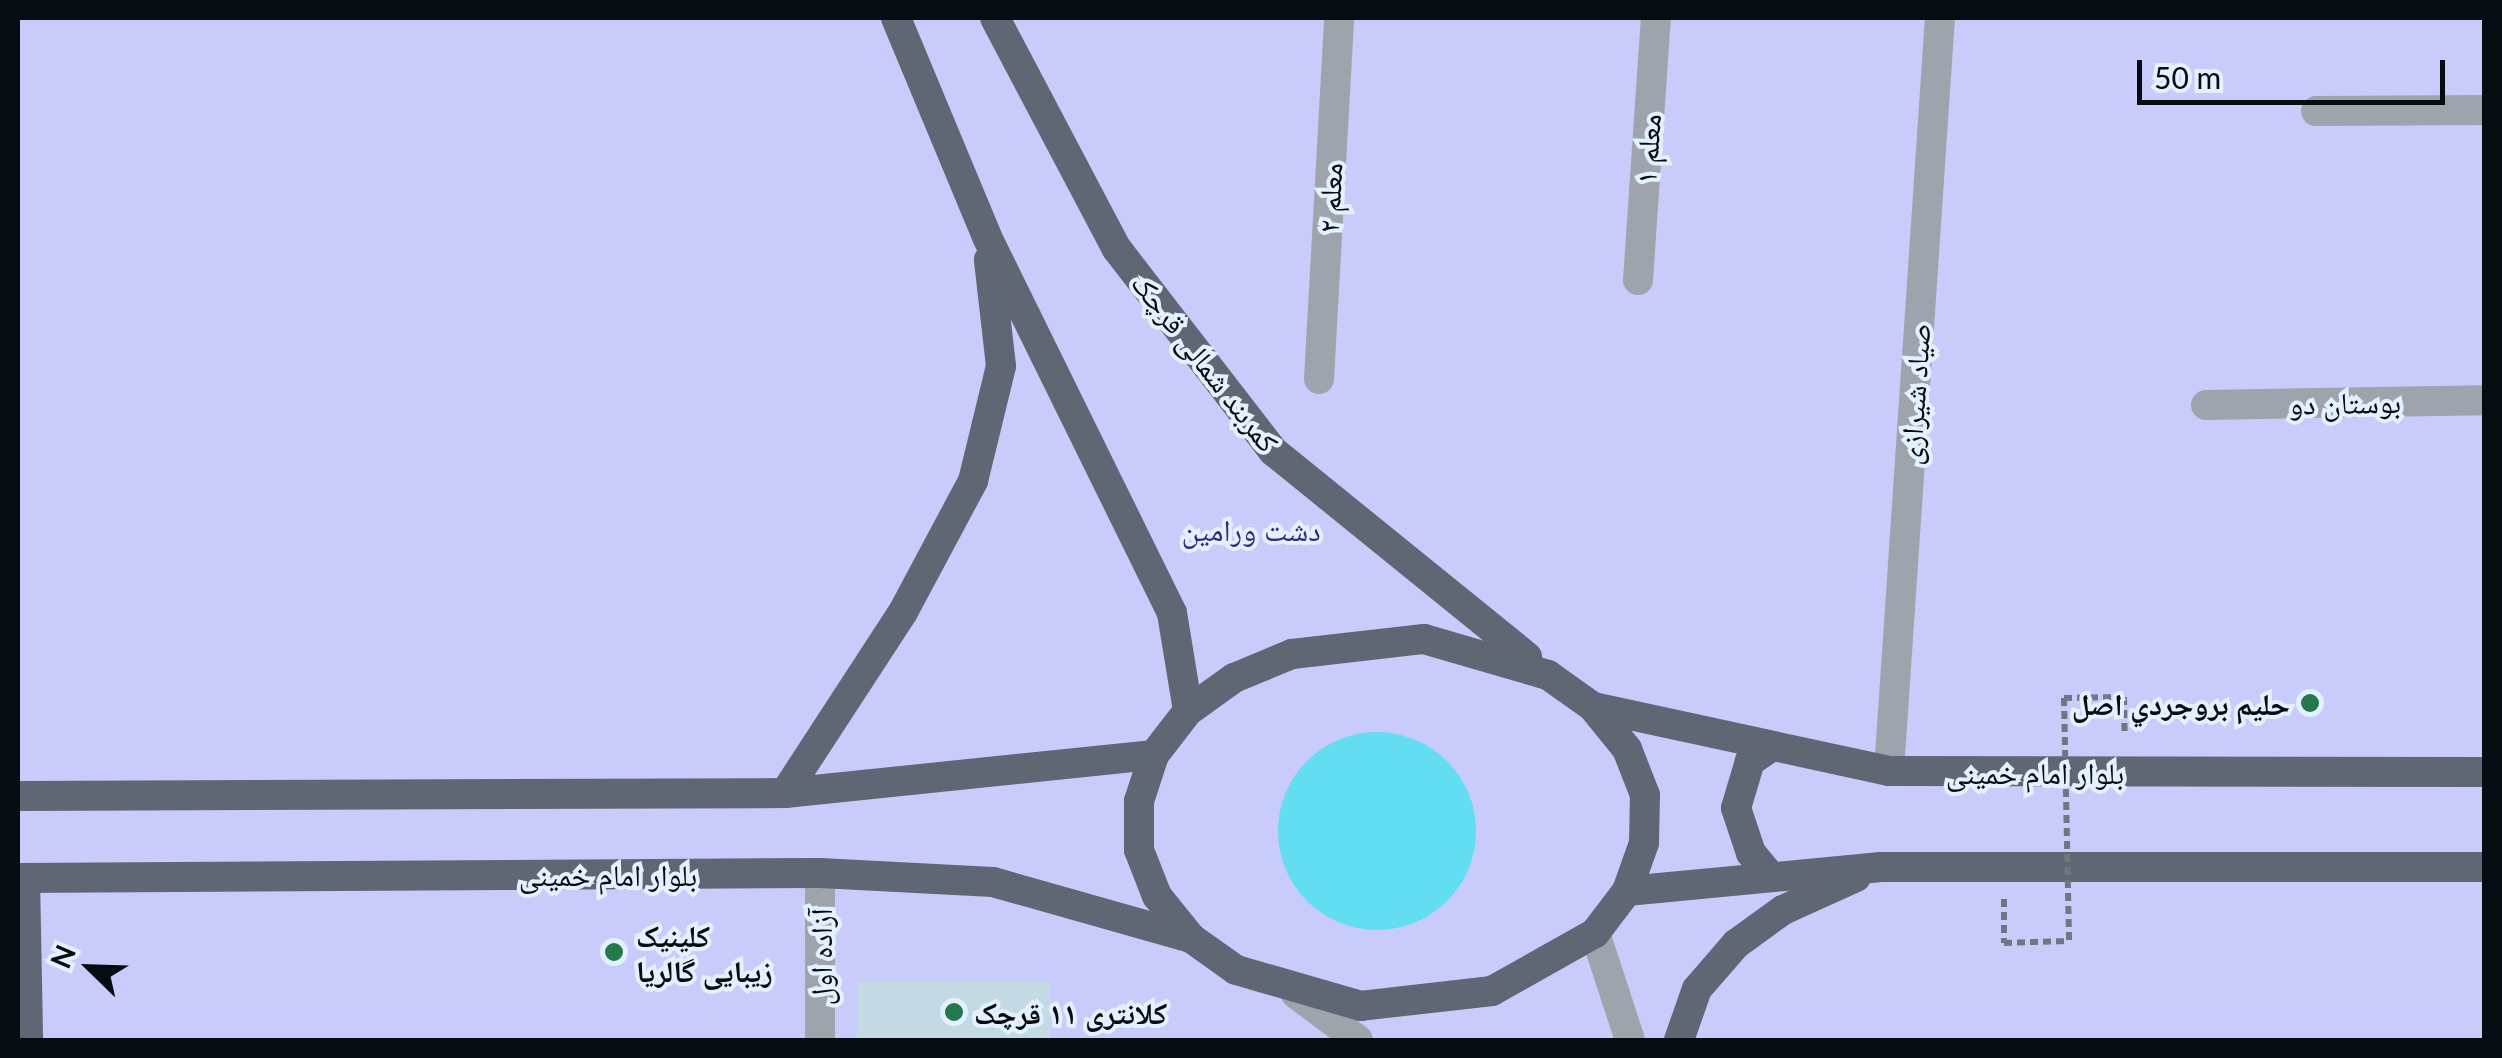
<!DOCTYPE html>
<html>
<head>
<meta charset="utf-8">
<style>
  body { margin:0 }
  #map { position:relative; width:2502px; height:1058px; overflow:hidden; background:#e3f1fe; font-family:Lato,"Noto Naskh Arabic",sans-serif }
  div>[style] { position:absolute }
  [style*='--x'] { left:calc(var(--x)*1px); top:calc(var(--y)*1px); width:calc(var(--w)*1px); rotate:calc(var(--a)*1deg) }
  .green>* { inset:0; background:#c9cbfb; transform-origin:0 0 }
  .water>* { inset:0; background:#62ddf1 }
  .round { border-radius:50% }
  .building>* { inset:0; background:#c3dae5; transform-origin:0 0 }
  .path>* { height:6px; margin-top:-3px; transform-origin:0; background:repeating-linear-gradient(90deg,#6f7882 0 8px,transparent 0 13px) }
  .minor>* { height:30px; margin:-15px; padding:0 15px; transform-origin:15px; border-radius:15px; background:#9fa4ac }
  .major>* { height:30px; margin:-15px; padding:0 15px; transform-origin:15px; border-radius:15px; background:#5f6674 }
  .path-bridge>* { height:6px; margin-top:-3px; transform-origin:0; background:repeating-linear-gradient(90deg,#6f7882 0 8px,transparent 0 13px) }
  .dots>* { width:28px; height:28px; translate:-50% -50%; box-sizing:border-box; border:5px solid #e3f1fe; border-radius:50% }
  span { translate:-50% -50%; white-space:nowrap; text-align:center; line-height:1.15; -webkit-text-stroke:8px #e3f1fe; paint-order:stroke }
  .street-label { font-size:30px; color:#070c12 }
  .park-label { font-size:30px; color:#372a83 }
  .poi-label { font-size:30px; color:#070c12; font-weight:700 }
  .right { translate:-100% -50%; text-align:right }
  .left { translate:0 -50%; text-align:left }
  .frame { position:absolute; inset:0; border:20px solid #070c12; pointer-events:none }
  .north { position:absolute; left:40px; top:918px; width:100px; height:100px; -webkit-text-stroke:8px #e3f1fe; paint-order:stroke; rotate:293deg; font-size:28px; font-weight:700; line-height:40px; text-align:center; color:#070c12 }
  .north::after { content:''; display:block; margin:auto; width:35px; height:45px; background:#070c12; clip-path:polygon(50% 0,100% 100%,50% 72%,0 100%) }
  .scale { position:absolute; left:2137px; top:60px; width:308px; height:45px; box-sizing:border-box; border:5px solid #070c12; border-top:0; padding-left:12px; font-size:30px; line-height:35px; white-space:nowrap; color:#070c12; -webkit-text-stroke:8px #e3f1fe; paint-order:stroke }
</style>
</head>
<body>
<div id="map">
  <div class="green">
    <div style="left:18px;top:18px;width:2466px;height:1022px"></div>
  </div>
  <div class="water">
    <div class="round" style="left:1278px;top:732px;width:198px;height:198px"></div>
  </div>
  <div class="building">
    <div style="left:1050px;top:982px;width:58px;height:193px;rotate:90deg"></div>
  </div>
  <div class="path">
    <div style="--x:2064;--y:698;--w:60;--a:-1"></div>
    <div style="--x:2124;--y:697;--w:39;--a:89"></div>
    <div style="--x:2004;--y:899;--w:44;--a:90"></div>
    <div style="--x:2004;--y:943;--w:65;--a:-1.8"></div>
  </div>
  <div class="minor">
    <div style="--x:2316;--y:111;--w:168;--a:-0.3"></div>
    <div style="--x:1638;--y:280;--w:263;--a:-86.1"></div>
    <div style="--x:1319;--y:379;--w:362;--a:-86.8"></div>
    <div style="--x:2206;--y:405;--w:278;--a:-1"></div>
    <div style="--x:1889;--y:771;--w:755;--a:-86.13"></div>
    <div style="--x:1595;--y:933;--w:113;--a:71.9"></div>
    <div style="--x:1296;--y:994;--w:77;--a:36.6"></div>
    <div style="--x:820;--y:1040;--w:167;--a:-90"></div>
  </div>
  <div class="major">
    <div style="--x:896;--y:18;--w:237;--a:67.4"></div>
    <div style="--x:987;--y:237;--w:419;--a:63.8"></div>
    <div style="--x:1172;--y:613;--w:99;--a:80.7"></div>
    <div style="--x:995;--y:18;--w:261;--a:62.2"></div>
    <div style="--x:1117;--y:249;--w:255;--a:52.3"></div>
    <div style="--x:1273;--y:451;--w:327;--a:39"></div>
    <div style="--x:1424;--y:639;--w:129;--a:16.2"></div>
    <div style="--x:1548;--y:675;--w:55;--a:35.4"></div>
    <div style="--x:1593;--y:707;--w:54;--a:51"></div>
    <div style="--x:1627;--y:749;--w:49;--a:68.6"></div>
    <div style="--x:1645;--y:795;--w:48;--a:91.2"></div>
    <div style="--x:1644;--y:843;--w:51;--a:109.5"></div>
    <div style="--x:1627;--y:891;--w:53;--a:127.3"></div>
    <div style="--x:1595;--y:933;--w:118;--a:150.6"></div>
    <div style="--x:1492;--y:991;--w:132;--a:173.5"></div>
    <div style="--x:1361;--y:1006;--w:130;--a:-163.9"></div>
    <div style="--x:1236;--y:970;--w:55;--a:-144.6"></div>
    <div style="--x:1191;--y:938;--w:54;--a:-129"></div>
    <div style="--x:1157;--y:896;--w:49;--a:-111.4"></div>
    <div style="--x:1139;--y:850;--w:49;--a:-90"></div>
    <div style="--x:1139;--y:801;--w:48;--a:-71.9"></div>
    <div style="--x:1154;--y:755;--w:56;--a:-52.3"></div>
    <div style="--x:1188;--y:711;--w:57;--a:-35.7"></div>
    <div style="--x:1234;--y:678;--w:63;--a:-22.5"></div>
    <div style="--x:1292;--y:654;--w:133;--a:-6.5"></div>
    <div style="--x:1593;--y:707;--w:303;--a:12.2"></div>
    <div style="--x:1889;--y:771;--w:595;--a:0.1"></div>
    <div style="--x:1768;--y:749;--w:22;--a:146"></div>
    <div style="--x:1750;--y:761;--w:49;--a:106.6"></div>
    <div style="--x:1736;--y:808;--w:47;--a:71.6"></div>
    <div style="--x:1751;--y:853;--w:30;--a:50"></div>
    <div style="--x:785;--y:793;--w:216;--a:-56.9"></div>
    <div style="--x:903;--y:612;--w:149;--a:-61.9"></div>
    <div style="--x:973;--y:481;--w:118;--a:-76.3"></div>
    <div style="--x:1001;--y:366;--w:107;--a:-96.5"></div>
    <div style="--x:18;--y:796;--w:767;--a:-0.22"></div>
    <div style="--x:785;--y:793;--w:371;--a:-5.9"></div>
    <div style="--x:18;--y:878;--w:802;--a:-0.36"></div>
    <div style="--x:820;--y:873;--w:173;--a:3"></div>
    <div style="--x:993;--y:882;--w:206;--a:15.8"></div>
    <div style="--x:25;--y:878;--w:162;--a:88.9"></div>
    <div style="--x:1627;--y:891;--w:255;--a:-5.4"></div>
    <div style="--x:1881;--y:867;--w:603;--a:0"></div>
    <div style="--x:1679;--y:1040;--w:54;--a:-70.6"></div>
    <div style="--x:1697;--y:989;--w:60;--a:-49.1"></div>
    <div style="--x:1736;--y:944;--w:58;--a:-35.9"></div>
    <div style="--x:1783;--y:910;--w:80;--a:-24.3"></div>
  </div>
  <div class="path-bridge">
    <div style="--x:2064;--y:698;--w:243;--a:88.8"></div>
  </div>
  <div class="dots">
    <div style="left:2310px;top:703px;background:#24784b"></div>
    <div style="left:614px;top:952px;background:#24784b"></div>
    <div style="left:954px;top:1012px;background:#24784b"></div>
  </div>
  <div class="street-label">
    <span style="left:1647px;top:149px;rotate:-86deg">معلم ۱</span>
    <span style="left:1329px;top:198px;rotate:-87deg">معلم ۲</span>
    <span style="left:1206px;top:362px;rotate:52deg">کمربند شمالی قرچک</span>
    <span style="left:1914px;top:394px;rotate:-86deg">صیاد شیرازی</span>
    <span style="left:2345px;top:402px;rotate:-1deg">بوستان دو</span>
    <span style="left:2035px;top:772px">بلوار امام خمینی</span>
    <span style="left:608px;top:874px">بلوار امام خمینی</span>
    <span style="left:820px;top:957px;rotate:-90deg">آزاده اول</span>
  </div>
  <div class="park-label">
    <span style="left:1251px;top:529px">دشت ورامین</span>
  </div>
  <div class="poi-label">
    <span class="right" style="left:2290px;top:703px">حليم بروجردي اصل</span>
    <span class="left" style="left:636px;top:952px">کلینیک<br>زیبایی گالریا</span>
    <span class="left" style="left:974px;top:1012px">کلانتری ۱۱ قرچک</span>
  </div>
  <div class="frame"></div>
  <div class="north">N</div>
  <div class="scale">50 m</div>
</div>
</body>
</html>
